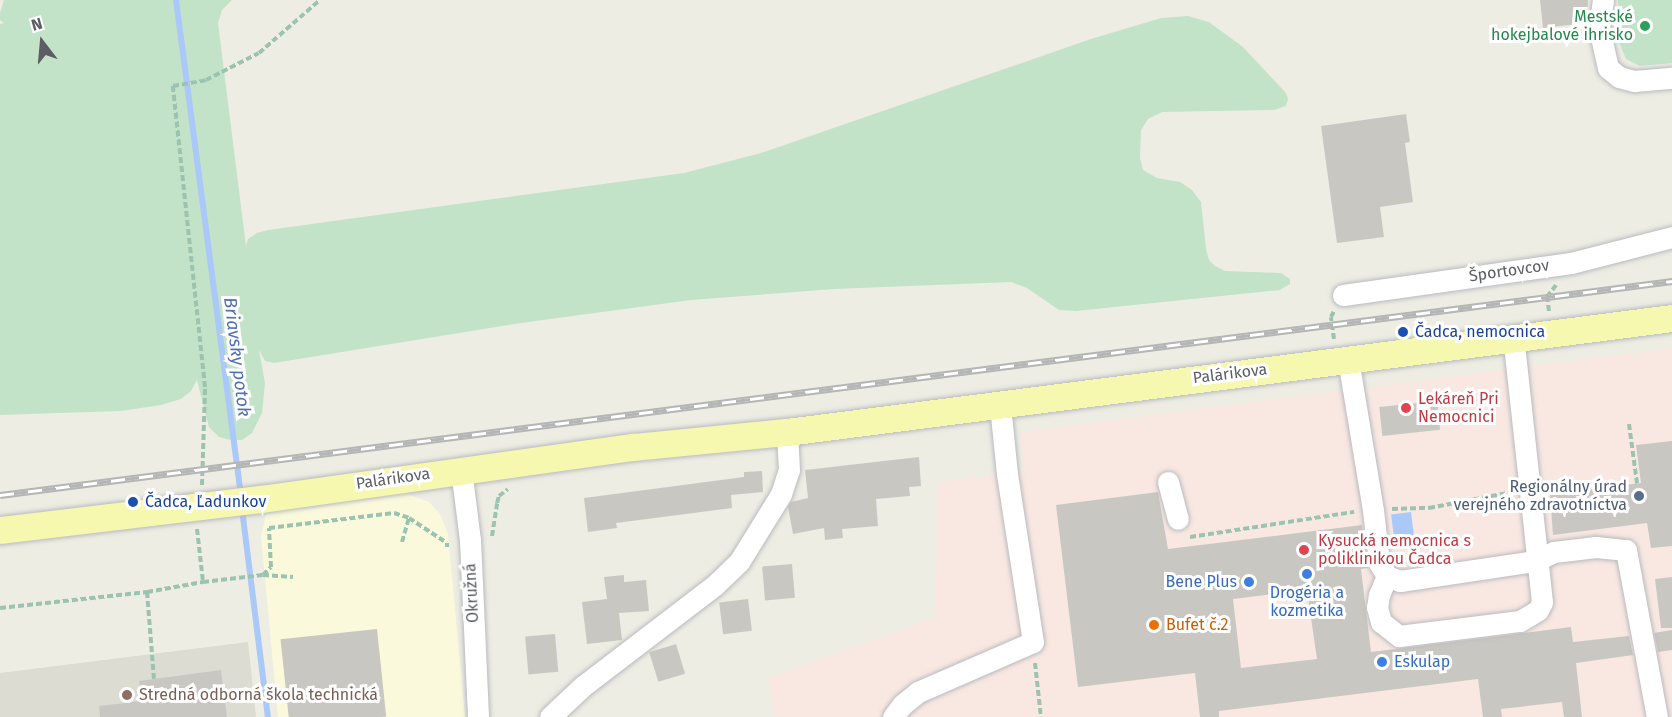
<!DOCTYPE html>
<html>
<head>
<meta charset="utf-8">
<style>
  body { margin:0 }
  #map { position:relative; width:1672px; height:717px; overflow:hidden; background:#edede4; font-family:"Fira Sans",sans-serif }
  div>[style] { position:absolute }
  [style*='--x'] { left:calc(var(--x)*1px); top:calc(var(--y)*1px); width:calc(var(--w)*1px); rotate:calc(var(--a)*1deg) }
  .commercial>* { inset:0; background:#fbf9dc }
  .education>* { inset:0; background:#dddcd3 }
  .medical>* { inset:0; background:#f9e8e2 }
  .green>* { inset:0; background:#c3e3c9 }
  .water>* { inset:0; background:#aac8f8; transform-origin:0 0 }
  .stream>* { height:6px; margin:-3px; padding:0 3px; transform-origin:3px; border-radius:3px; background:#aac8f8 }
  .building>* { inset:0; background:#c9c7c2; transform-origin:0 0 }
  .path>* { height:4px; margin-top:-2px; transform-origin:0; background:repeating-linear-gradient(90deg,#9cc3af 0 6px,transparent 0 9px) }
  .roads { filter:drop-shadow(0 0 2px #b9babf) drop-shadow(0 0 2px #b9babf) }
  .minor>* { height:21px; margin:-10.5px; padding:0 10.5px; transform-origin:10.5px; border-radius:10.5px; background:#fff }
  .major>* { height:27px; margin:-13.5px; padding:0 13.5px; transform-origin:13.5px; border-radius:13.5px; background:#f6f8af }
  .rail>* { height:7px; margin-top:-3.5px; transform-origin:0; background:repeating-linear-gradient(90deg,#fff 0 14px,#b4b5b5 0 28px); box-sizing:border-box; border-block:2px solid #b4b5b5 }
  .dots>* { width:16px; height:16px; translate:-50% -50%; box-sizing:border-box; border:3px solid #fff; border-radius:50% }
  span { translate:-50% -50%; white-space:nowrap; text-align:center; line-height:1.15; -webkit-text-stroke:6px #fff; paint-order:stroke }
  .leisure-label { font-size:16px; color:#27864d }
  .right { translate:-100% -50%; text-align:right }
  .street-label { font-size:16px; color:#5c5e64 }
  .transit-label { font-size:16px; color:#164399 }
  .left { translate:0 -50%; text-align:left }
  .health-label { font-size:16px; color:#be3a42 }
  .service-label { font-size:16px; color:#4e5e75 }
  .shop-label { font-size:16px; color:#366cbe }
  .food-label { font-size:16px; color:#c56008 }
  .education-label { font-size:16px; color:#785e54 }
  .water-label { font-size:18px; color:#4f6fb9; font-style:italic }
  .north { position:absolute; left:12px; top:12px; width:60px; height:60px; -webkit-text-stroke:4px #fff; paint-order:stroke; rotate:344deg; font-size:16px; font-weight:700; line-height:24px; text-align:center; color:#5c5e64 }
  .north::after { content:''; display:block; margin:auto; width:21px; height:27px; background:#5c5e64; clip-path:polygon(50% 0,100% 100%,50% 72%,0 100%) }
</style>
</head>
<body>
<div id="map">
  <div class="commercial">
    <div style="clip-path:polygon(401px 492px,429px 502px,440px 514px,448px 534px,465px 717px,278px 717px,261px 536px,267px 511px)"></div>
  </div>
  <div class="education">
    <div style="clip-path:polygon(248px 642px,256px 717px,0 717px,0 673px)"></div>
  </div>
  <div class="medical">
    <div style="clip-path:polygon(1672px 348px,1672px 717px,775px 717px,768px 678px,936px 617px,937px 482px,1025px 471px,1020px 432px)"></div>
  </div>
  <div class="green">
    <div style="clip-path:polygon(4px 0,232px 0,222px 10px,218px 23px,246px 246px,248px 239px,257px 233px,268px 230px,684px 173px,761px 153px,1091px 39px,1161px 18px,1188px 16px,1209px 22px,1243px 47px,1286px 93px,1288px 99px,1286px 106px,1274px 110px,1162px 112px,1148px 119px,1141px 130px,1140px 158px,1143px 170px,1157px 178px,1180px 182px,1192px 190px,1201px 202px,1206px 249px,1209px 260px,1215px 266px,1225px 271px,1281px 273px,1290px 279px,1290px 284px,1280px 290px,1076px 311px,1059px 310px,1027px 288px,1011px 282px,834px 289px,691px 300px,521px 323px,274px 363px,265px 361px,259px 350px,265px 383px,262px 413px,252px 433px,242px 440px,230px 440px,219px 437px,209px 427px,197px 380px,191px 391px,181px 399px,161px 405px,121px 411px,0 415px,0 24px,4px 23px,0 20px,0 13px)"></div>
    <div style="clip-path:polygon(1618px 0,1672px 0,1672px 63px,1640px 66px,1626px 59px,1620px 45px)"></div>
  </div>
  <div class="water">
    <div style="left:1411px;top:512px;width:25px;height:20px;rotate:83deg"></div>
  </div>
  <div class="stream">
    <div style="--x:176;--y:0;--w:500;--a:82.53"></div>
    <div style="--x:242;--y:509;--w:210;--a:82.9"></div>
  </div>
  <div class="building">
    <div style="clip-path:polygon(1540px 0,1588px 0,1587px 23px,1543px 28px)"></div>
    <div style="clip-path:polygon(1406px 114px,1410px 142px,1405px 143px,1413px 202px,1380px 207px,1384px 237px,1337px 243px,1321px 126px)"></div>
    <div style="left:1437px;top:401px;width:29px;height:58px;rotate:84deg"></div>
    <div style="clip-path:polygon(1672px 441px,1672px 546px,1651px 548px,1647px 523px,1553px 535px,1550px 494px,1641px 483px,1636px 445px)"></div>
    <div style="clip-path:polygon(919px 457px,921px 486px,909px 487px,910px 496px,876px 499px,878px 526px,842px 529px,843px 538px,825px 540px,824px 528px,793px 534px,788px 507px,791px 502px,808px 498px,805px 470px)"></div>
    <div style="clip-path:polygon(762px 471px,763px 492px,731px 495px,732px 508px,616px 523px,617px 528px,588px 532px,584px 498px,744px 477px,744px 472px)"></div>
    <div style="clip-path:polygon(evenodd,1158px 492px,1168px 549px,1362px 525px,1368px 568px,1361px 569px,1371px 652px,1571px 627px,1573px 642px,1629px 636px,1633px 655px,1576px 663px,1582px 717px,1564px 717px,1562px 702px,1501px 709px,1502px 717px,1483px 717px,1478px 679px,1219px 711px,1219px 717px,1200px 717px,1195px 673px,1078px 687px,1056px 505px,1158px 492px,1307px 590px,1317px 659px,1241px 668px,1233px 599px,1307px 590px)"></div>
    <div style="left:792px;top:564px;width:34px;height:30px;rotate:85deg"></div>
    <div style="clip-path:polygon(624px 575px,624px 582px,646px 580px,649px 611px,619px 613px,622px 640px,587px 644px,582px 602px,607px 599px,604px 577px)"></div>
    <div style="clip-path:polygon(1672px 577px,1672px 628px,1661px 628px,1655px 579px)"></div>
    <div style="left:748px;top:599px;width:32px;height:29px;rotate:83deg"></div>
    <div style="left:377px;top:629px;width:88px;height:97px;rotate:84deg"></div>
    <div style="clip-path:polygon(1672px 630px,1672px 650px,1658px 652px,1654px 633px)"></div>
    <div style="left:555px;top:634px;width:38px;height:30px;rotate:85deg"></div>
    <div style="left:676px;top:644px;width:31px;height:28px;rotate:73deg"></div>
    <div style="clip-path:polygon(221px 670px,227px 717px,100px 717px,99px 706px,142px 701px,139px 681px)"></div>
  </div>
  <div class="path">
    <div style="--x:1549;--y:311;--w:14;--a:-98"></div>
    <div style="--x:1547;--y:297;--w:15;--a:-53"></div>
    <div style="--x:1334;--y:339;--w:22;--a:-98"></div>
    <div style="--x:1331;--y:317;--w:7;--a:-63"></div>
    <div style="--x:1629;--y:424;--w:60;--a:82.3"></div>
    <div style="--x:202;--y:485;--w:98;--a:-88.2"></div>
    <div style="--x:205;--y:387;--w:303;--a:-96.1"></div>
    <div style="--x:173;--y:86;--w:34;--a:-10"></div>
    <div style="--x:206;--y:80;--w:59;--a:-27"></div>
    <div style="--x:259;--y:53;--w:81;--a:-41"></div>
    <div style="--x:1392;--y:509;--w:37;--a:-2"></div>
    <div style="--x:1429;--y:508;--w:85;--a:-10.9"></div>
    <div style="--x:197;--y:529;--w:53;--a:83.5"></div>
    <div style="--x:492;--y:536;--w:33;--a:-81"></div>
    <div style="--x:497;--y:503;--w:7;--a:-74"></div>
    <div style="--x:499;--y:496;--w:11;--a:-38"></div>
    <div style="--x:1190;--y:537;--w:166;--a:-8.7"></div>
    <div style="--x:402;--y:542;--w:25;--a:-74"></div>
    <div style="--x:263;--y:575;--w:11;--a:-45"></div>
    <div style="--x:271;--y:567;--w:39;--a:-93"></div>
    <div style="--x:269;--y:528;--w:126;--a:-6.8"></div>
    <div style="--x:394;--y:513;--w:16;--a:18"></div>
    <div style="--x:409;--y:518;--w:45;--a:33.3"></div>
    <div style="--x:447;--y:543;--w:4;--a:90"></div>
    <div style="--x:147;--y:592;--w:87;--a:85.4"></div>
    <div style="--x:0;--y:608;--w:148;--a:-6.2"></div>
    <div style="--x:147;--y:592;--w:57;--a:-10.1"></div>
    <div style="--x:203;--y:582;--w:60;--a:-6.7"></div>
    <div style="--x:263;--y:575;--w:30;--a:4"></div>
    <div style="--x:1035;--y:663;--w:54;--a:83.7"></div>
  </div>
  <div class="roads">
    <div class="minor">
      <div style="--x:1603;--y:0;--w:28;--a:98"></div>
      <div style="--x:1599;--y:28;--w:41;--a:77.3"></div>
      <div style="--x:1608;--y:68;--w:14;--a:39"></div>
      <div style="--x:1619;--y:77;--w:16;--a:15"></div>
      <div style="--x:1634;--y:81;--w:38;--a:-5"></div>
      <div style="--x:1343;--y:295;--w:230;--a:-8"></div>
      <div style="--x:1571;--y:263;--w:104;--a:-14.4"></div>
      <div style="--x:1348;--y:359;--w:153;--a:80.6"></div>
      <div style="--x:1373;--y:510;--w:53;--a:83.5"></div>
      <div style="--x:1379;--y:563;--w:15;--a:58"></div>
      <div style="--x:1387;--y:576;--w:21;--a:113"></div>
      <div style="--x:1379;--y:595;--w:12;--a:99"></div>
      <div style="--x:1377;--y:607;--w:16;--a:75"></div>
      <div style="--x:1381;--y:622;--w:23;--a:38"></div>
      <div style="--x:1399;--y:636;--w:122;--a:-7.1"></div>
      <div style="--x:1520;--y:621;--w:21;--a:-31"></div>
      <div style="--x:1538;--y:610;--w:9;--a:-63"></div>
      <div style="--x:1542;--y:602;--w:267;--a:-96.2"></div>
      <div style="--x:461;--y:469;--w:72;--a:82.8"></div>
      <div style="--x:470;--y:540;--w:177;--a:87.4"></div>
      <div style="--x:1168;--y:482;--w:38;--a:75"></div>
      <div style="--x:1387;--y:576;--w:14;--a:21"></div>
      <div style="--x:1400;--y:581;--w:137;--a:-8.4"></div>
      <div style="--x:1536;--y:561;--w:20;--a:-27"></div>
      <div style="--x:1554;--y:552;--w:42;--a:-6.8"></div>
      <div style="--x:1596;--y:547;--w:30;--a:6"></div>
      <div style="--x:1626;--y:550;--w:170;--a:79.5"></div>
      <div style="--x:550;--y:717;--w:45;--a:-43.2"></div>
      <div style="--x:583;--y:686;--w:166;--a:-37.4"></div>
      <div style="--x:715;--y:585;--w:33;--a:-44"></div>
      <div style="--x:739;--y:562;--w:80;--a:-58.3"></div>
      <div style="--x:781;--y:494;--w:25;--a:-72"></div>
      <div style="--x:789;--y:470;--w:38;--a:-93"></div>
      <div style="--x:893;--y:717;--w:15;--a:-53"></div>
      <div style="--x:902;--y:705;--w:21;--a:-39"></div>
      <div style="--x:918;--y:692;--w:125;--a:-23.5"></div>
      <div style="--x:1033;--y:642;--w:170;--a:-98.8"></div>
      <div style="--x:1007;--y:474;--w:69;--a:-95.8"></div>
    </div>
    <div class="major">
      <div style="--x:0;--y:530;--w:263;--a:-6.8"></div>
      <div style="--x:261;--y:499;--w:376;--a:-8"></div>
      <div style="--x:633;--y:447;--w:155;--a:-5.6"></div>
      <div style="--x:787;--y:432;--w:892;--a:-7.34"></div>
    </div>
  </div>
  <div class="rail">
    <div style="--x:0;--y:495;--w:1686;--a:-7.29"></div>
  </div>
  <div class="dots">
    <div style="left:1645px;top:26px;background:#2e9e5b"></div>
    <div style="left:1403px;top:332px;background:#1a4fb4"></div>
    <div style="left:1406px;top:408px;background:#e0444e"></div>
    <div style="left:1639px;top:496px;background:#5c6f8a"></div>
    <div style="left:133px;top:502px;background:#1a4fb4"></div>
    <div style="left:1304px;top:550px;background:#e0444e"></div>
    <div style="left:1307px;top:574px;background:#3f7fe0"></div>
    <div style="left:1249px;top:582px;background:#3f7fe0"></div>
    <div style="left:1154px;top:625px;background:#e8710a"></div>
    <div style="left:1382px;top:662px;background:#3f7fe0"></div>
    <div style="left:127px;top:695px;background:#8d6e63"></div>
  </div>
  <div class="leisure-label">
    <span class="right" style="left:1633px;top:26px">Mestské<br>hokejbalové ihrisko</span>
  </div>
  <div class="street-label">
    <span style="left:1509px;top:271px;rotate:-8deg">Športovcov</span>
    <span style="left:1230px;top:374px;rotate:-7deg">Palárikova</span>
    <span style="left:393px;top:479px;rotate:-8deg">Palárikova</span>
    <span style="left:472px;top:593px;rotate:-93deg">Okružná</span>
  </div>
  <div class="transit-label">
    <span class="left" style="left:1415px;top:332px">Čadca, nemocnica</span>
    <span class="left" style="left:145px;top:502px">Čadca, Ľadunkov</span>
  </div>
  <div class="health-label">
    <span class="left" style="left:1418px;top:408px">Lekáreň Pri<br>Nemocnici</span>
    <span class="left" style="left:1318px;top:550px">Kysucká nemocnica s<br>poliklinikou Čadca</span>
  </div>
  <div class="service-label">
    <span class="right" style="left:1627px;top:496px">Regionálny úrad<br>verejného zdravotníctva</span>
  </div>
  <div class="shop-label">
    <span class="right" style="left:1237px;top:582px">Bene Plus</span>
    <span style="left:1307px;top:602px">Drogéria a<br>kozmetika</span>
    <span class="left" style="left:1394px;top:662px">Eskulap</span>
  </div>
  <div class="food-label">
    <span class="left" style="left:1166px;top:625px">Bufet č.2</span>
  </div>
  <div class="education-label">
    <span class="left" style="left:139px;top:695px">Stredná odborná škola technická</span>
  </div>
  <div class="water-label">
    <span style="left:237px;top:357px;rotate:83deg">Briavsky potok</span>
  </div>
  <div class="north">N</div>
</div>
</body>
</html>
